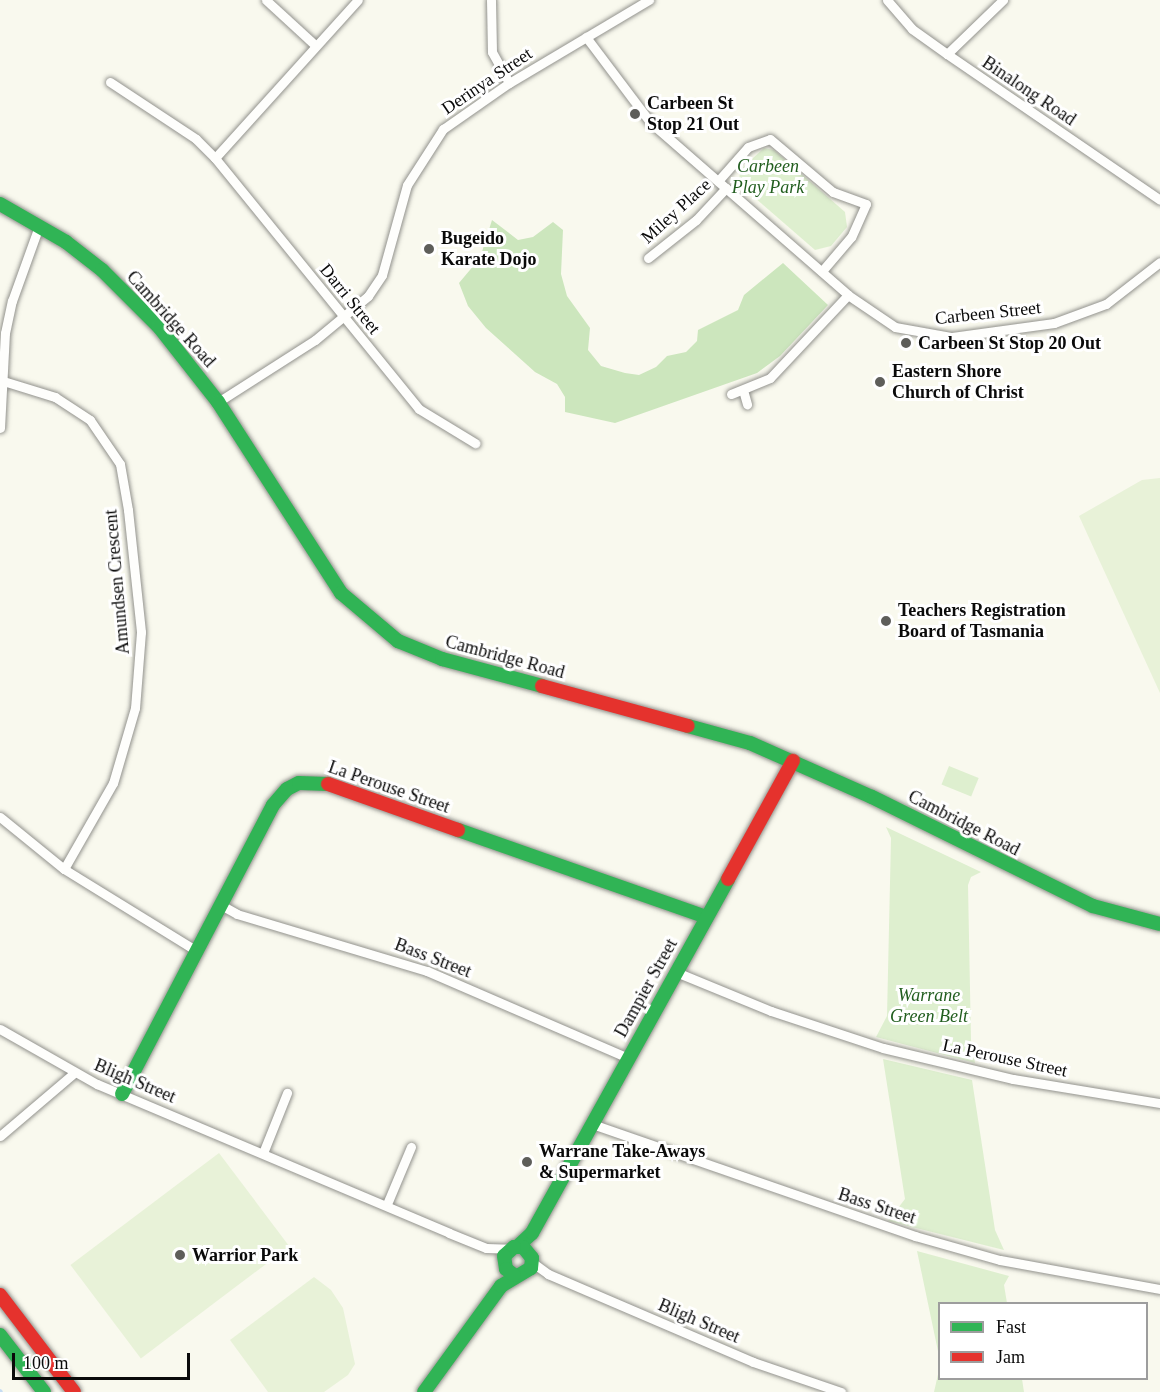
<!DOCTYPE html>
<html>
<head>
<meta charset="utf-8">
<style>
  body { margin:0 }
  #map { position:relative; width:1160px; height:1392px; overflow:hidden; background:#f9f9ee; font-family:Georgia,serif }
  div>[style] { position:absolute }
  [style*='--x'] { left:calc(var(--x)*1px); top:calc(var(--y)*1px); width:calc(var(--w)*1px); rotate:calc(var(--a)*1deg) }
  .green>* { inset:0; background:#deefcf; transform-origin:0 0 }
  .forest>* { inset:0; background:#cce6bd }
  .pitch>* { inset:0; background:#e8f2d8; transform-origin:0 0 }
  .stream>* { height:4px; margin:-2px; padding:0 2px; transform-origin:2px; border-radius:2px; background:#c6dcf2 }
  .roads { filter:drop-shadow(0 0 2px #92928d) drop-shadow(0 0 2px #92928d) }
  .street>* { height:9px; margin:-4.5px; padding:0 4.5px; transform-origin:4.5px; border-radius:4.5px; background:#fefefc }
  .fast>* { height:14px; margin:-7px; padding:0 7px; transform-origin:7px; border-radius:7px; background:#30b455 }
  .jam>* { height:14px; margin:-7px; padding:0 7px; transform-origin:7px; border-radius:7px; background:#e5322d }
  .dots>* { width:16px; height:16px; translate:-50% -50%; box-sizing:border-box; border:3px solid #fff; border-radius:50% }
  span { translate:-50% -50%; white-space:nowrap; text-align:center; line-height:1.15; -webkit-text-stroke:6px #fff; paint-order:stroke }
  .street-label { font-size:18px; color:#0a0a0a }
  .poi-label { font-size:18px; color:#0a0a0a; font-weight:700 }
  .left { translate:0 -50%; text-align:left }
  .park-label { font-size:18px; color:#225e1f; font-style:italic }
  .legend { position:absolute; left:938px; top:1302px; width:210px; height:78px; box-sizing:border-box; background:#fff; border:2px solid #9d9d9d; margin:0; padding:8px 10px; list-style:none; font-size:18px; color:#0a0a0a }
  .legend li { display:flex; align-items:center; gap:12px; height:30px }
  .legend b { width:30px; border:2px solid #9d9d9d }
  .scale { position:absolute; left:12px; top:1353px; width:178px; height:27px; box-sizing:border-box; border:3px solid #0a0a0a; border-top:0; padding-left:8px; font-size:18px; line-height:21px; white-space:nowrap; color:#0a0a0a; -webkit-text-stroke:4px #fff; paint-order:stroke }
</style>
</head>
<body>
<div id="map">
  <div class="green">
    <div style="clip-path:polygon(764px 148px,774px 150px,845px 212px,847px 227px,831px 246px,815px 250px,739px 184px,740px 170px)"></div>
    <div style="left:949px;top:766px;width:32px;height:20px;rotate:22deg"></div>
    <div style="clip-path:polygon(886px 827px,981px 872px,971px 877px,968px 885px,971px 1040px,975px 1063px,876px 1037px,887px 1016px,891px 838px)"></div>
    <div style="clip-path:polygon(883px 1059px,972px 1080px,995px 1230px,1004px 1250px,888px 1221px,905px 1199px)"></div>
    <div style="clip-path:polygon(917px 1251px,1009px 1276px,1004px 1285px,1007px 1303px,940px 1304px,939px 1356px)"></div>
    <div style="clip-path:polygon(939px 1370px,940px 1378px,1022px 1379px,1024px 1392px,934px 1392px)"></div>
  </div>
  <div class="forest">
    <div style="clip-path:polygon(492px 220px,518px 240px,533px 237px,553px 222px,563px 230px,561px 274px,567px 296px,590px 328px,588px 350px,601px 366px,625px 373px,639px 375px,656px 367px,667px 356px,686px 352px,697px 341px,698px 330px,738px 310px,744px 295px,783px 263px,828px 305px,780px 356px,757px 373px,615px 423px,565px 412px,565px 397px,557px 384px,535px 372px,486px 328px,468px 306px,459px 283px,480px 258px)"></div>
  </div>
  <div class="pitch">
    <div style="clip-path:polygon(1160px 478px,1160px 693px,1079px 516px,1142px 480px)"></div>
    <div style="left:219px;top:1153px;width:117px;height:186px;rotate:53deg"></div>
    <div style="clip-path:polygon(314px 1277px,331px 1290px,343px 1308px,355px 1364px,348px 1375px,324px 1392px,268px 1392px,230px 1340px)"></div>
  </div>
  <div class="stream">
    <div style="--x:0;--y:1391;--w:1;--a:45"></div>
  </div>
  <div class="roads">
    <div class="street">
      <div style="--x:266;--y:0;--w:67;--a:42.6"></div>
      <div style="--x:491;--y:0;--w:52;--a:88.9"></div>
      <div style="--x:492;--y:52;--w:35;--a:61"></div>
      <div style="--x:887;--y:0;--w:38;--a:49"></div>
      <div style="--x:912;--y:29;--w:43;--a:35.5"></div>
      <div style="--x:947;--y:54;--w:258;--a:34.4"></div>
      <div style="--x:586;--y:37;--w:106;--a:53"></div>
      <div style="--x:650;--y:122;--w:263;--a:41.1"></div>
      <div style="--x:848;--y:295;--w:57;--a:34.2"></div>
      <div style="--x:895;--y:327;--w:58;--a:10"></div>
      <div style="--x:952;--y:337;--w:103;--a:-7.8"></div>
      <div style="--x:1054;--y:323;--w:55;--a:-20.1"></div>
      <div style="--x:1106;--y:304;--w:68;--a:-37.9"></div>
      <div style="--x:947;--y:54;--w:78;--a:-44"></div>
      <div style="--x:110;--y:82;--w:103;--a:33.5"></div>
      <div style="--x:196;--y:139;--w:27;--a:45"></div>
      <div style="--x:215;--y:158;--w:323;--a:50.9"></div>
      <div style="--x:419;--y:409;--w:66;--a:31.3"></div>
      <div style="--x:215;--y:158;--w:213;--a:-47.9"></div>
      <div style="--x:718;--y:181;--w:45;--a:-48.6"></div>
      <div style="--x:748;--y:147;--w:23;--a:-20"></div>
      <div style="--x:770;--y:139;--w:82;--a:40.1"></div>
      <div style="--x:833;--y:192;--w:35;--a:20"></div>
      <div style="--x:866;--y:204;--w:36;--a:114"></div>
      <div style="--x:851;--y:237;--w:45;--a:130.5"></div>
      <div style="--x:648;--y:258;--w:61;--a:-38.4"></div>
      <div style="--x:696;--y:220;--w:44;--a:-46.8"></div>
      <div style="--x:0;--y:380;--w:58;--a:17.2"></div>
      <div style="--x:55;--y:397;--w:42;--a:33.3"></div>
      <div style="--x:90;--y:420;--w:53;--a:55.7"></div>
      <div style="--x:120;--y:464;--w:47;--a:80.1"></div>
      <div style="--x:128;--y:510;--w:123;--a:83.9"></div>
      <div style="--x:141;--y:632;--w:76;--a:94.5"></div>
      <div style="--x:135;--y:708;--w:78;--a:106.3"></div>
      <div style="--x:113;--y:783;--w:99;--a:119.7"></div>
      <div style="--x:743;--y:390;--w:15;--a:74"></div>
      <div style="--x:731;--y:394;--w:42;--a:-22.3"></div>
      <div style="--x:770;--y:378;--w:114;--a:-46.8"></div>
      <div style="--x:218;--y:402;--w:115;--a:-32.6"></div>
      <div style="--x:315;--y:340;--w:69;--a:-39.7"></div>
      <div style="--x:368;--y:296;--w:25;--a:-56"></div>
      <div style="--x:382;--y:275;--w:93;--a:-74.5"></div>
      <div style="--x:407;--y:185;--w:67;--a:-57.3"></div>
      <div style="--x:443;--y:129;--w:80;--a:-34.9"></div>
      <div style="--x:509;--y:83;--w:163;--a:-30.7"></div>
      <div style="--x:0;--y:428;--w:95;--a:-87"></div>
      <div style="--x:5;--y:333;--w:33;--a:-78"></div>
      <div style="--x:12;--y:301;--w:80;--a:-70.2"></div>
      <div style="--x:0;--y:817;--w:82;--a:39.1"></div>
      <div style="--x:64;--y:869;--w:154;--a:31.7"></div>
      <div style="--x:221;--y:905;--w:18;--a:29"></div>
      <div style="--x:237;--y:914;--w:198;--a:16.7"></div>
      <div style="--x:427;--y:971;--w:219;--a:23.4"></div>
      <div style="--x:676;--y:972;--w:103;--a:22.3"></div>
      <div style="--x:771;--y:1011;--w:118;--a:18.3"></div>
      <div style="--x:883;--y:1048;--w:134;--a:13.4"></div>
      <div style="--x:1013;--y:1079;--w:149;--a:9.3"></div>
      <div style="--x:0;--y:1029;--w:112;--a:29.6"></div>
      <div style="--x:97;--y:1084;--w:382;--a:22.9"></div>
      <div style="--x:449;--y:1233;--w:40;--a:22"></div>
      <div style="--x:486;--y:1248;--w:24;--a:2"></div>
      <div style="--x:592;--y:1124;--w:342;--a:19.1"></div>
      <div style="--x:915;--y:1236;--w:88;--a:15.8"></div>
      <div style="--x:1000;--y:1260;--w:163;--a:10.3"></div>
      <div style="--x:0;--y:1136;--w:97;--a:-40.4"></div>
      <div style="--x:263;--y:1153;--w:65;--a:-68.2"></div>
      <div style="--x:387;--y:1204;--w:62;--a:-67.2"></div>
      <div style="--x:533;--y:1263;--w:19;--a:36"></div>
      <div style="--x:548;--y:1274;--w:223;--a:23.2"></div>
      <div style="--x:753;--y:1362;--w:93;--a:18.8"></div>
    </div>
    <div class="fast">
      <div style="--x:0;--y:204;--w:76;--a:29.9"></div>
      <div style="--x:66;--y:242;--w:46;--a:37.9"></div>
      <div style="--x:102;--y:270;--w:81;--a:45"></div>
      <div style="--x:159;--y:327;--w:95;--a:51.8"></div>
      <div style="--x:218;--y:402;--w:227;--a:57.2"></div>
      <div style="--x:341;--y:593;--w:75;--a:40.1"></div>
      <div style="--x:398;--y:641;--w:48;--a:22.2"></div>
      <div style="--x:442;--y:659;--w:104;--a:15.1"></div>
      <div style="--x:688;--y:726;--w:64;--a:15.3"></div>
      <div style="--x:750;--y:743;--w:133;--a:23.9"></div>
      <div style="--x:872;--y:797;--w:246;--a:26.3"></div>
      <div style="--x:1093;--y:906;--w:69;--a:15"></div>
      <div style="--x:458;--y:830;--w:263;--a:19.3"></div>
      <div style="--x:122;--y:1094;--w:326;--a:-62.4"></div>
      <div style="--x:273;--y:805;--w:21;--a:-49"></div>
      <div style="--x:287;--y:789;--w:13;--a:-27"></div>
      <div style="--x:299;--y:783;--w:29;--a:2"></div>
      <div style="--x:518;--y:1246;--w:19;--a:-43"></div>
      <div style="--x:532;--y:1233;--w:405;--a:-61"></div>
      <div style="--x:0;--y:1335;--w:72;--a:52.3"></div>
      <div style="--x:424;--y:1392;--w:131;--a:-54"></div>
      <div style="--x:501;--y:1286;--w:35;--a:-31"></div>
      <div style="--x:531;--y:1268;--w:10;--a:-84"></div>
      <div style="--x:532;--y:1258;--w:14;--a:-129"></div>
      <div style="--x:523;--y:1247;--w:9;--a:180"></div>
      <div style="--x:514;--y:1247;--w:13;--a:138"></div>
      <div style="--x:504;--y:1256;--w:13;--a:81"></div>
      <div style="--x:506;--y:1269;--w:10;--a:37"></div>
    </div>
    <div class="jam">
      <div style="--x:542;--y:686;--w:151;--a:15.3"></div>
      <div style="--x:328;--y:784;--w:138;--a:19.5"></div>
      <div style="--x:728;--y:879;--w:135;--a:-61.2"></div>
      <div style="--x:0;--y:1295;--w:122;--a:52.7"></div>
    </div>
  </div>
  <div class="dots">
    <div style="left:635px;top:114px;background:#5e5e5a"></div>
    <div style="left:429px;top:249px;background:#5e5e5a"></div>
    <div style="left:906px;top:343px;background:#5e5e5a"></div>
    <div style="left:880px;top:382px;background:#5e5e5a"></div>
    <div style="left:886px;top:621px;background:#5e5e5a"></div>
    <div style="left:527px;top:1162px;background:#5e5e5a"></div>
    <div style="left:180px;top:1255px;background:#5e5e5a"></div>
  </div>
  <div class="street-label">
    <span style="left:487px;top:81px;rotate:-34deg">Derinya Street</span>
    <span style="left:1029px;top:91px;rotate:34deg">Binalong Road</span>
    <span style="left:676px;top:211px;rotate:-42deg">Miley Place</span>
    <span style="left:350px;top:299px;rotate:51deg">Darri Street</span>
    <span style="left:988px;top:313px;rotate:-6deg">Carbeen Street</span>
    <span style="left:171px;top:319px;rotate:48deg">Cambridge Road</span>
    <span style="left:117px;top:582px;rotate:-95deg">Amundsen Crescent</span>
    <span style="left:505px;top:657px;rotate:15deg">Cambridge Road</span>
    <span style="left:389px;top:787px;rotate:19deg">La Perouse Street</span>
    <span style="left:964px;top:823px;rotate:27deg">Cambridge Road</span>
    <span style="left:433px;top:958px;rotate:21deg">Bass Street</span>
    <span style="left:646px;top:988px;rotate:-61deg">Dampier Street</span>
    <span style="left:1005px;top:1058px;rotate:12deg">La Perouse Street</span>
    <span style="left:135px;top:1081px;rotate:23deg">Bligh Street</span>
    <span style="left:877px;top:1206px;rotate:18deg">Bass Street</span>
    <span style="left:699px;top:1321px;rotate:23deg">Bligh Street</span>
  </div>
  <div class="poi-label">
    <span class="left" style="left:647px;top:114px">Carbeen St<br>Stop 21 Out</span>
    <span class="left" style="left:441px;top:249px">Bugeido<br>Karate Dojo</span>
    <span class="left" style="left:918px;top:343px">Carbeen St Stop 20 Out</span>
    <span class="left" style="left:892px;top:382px">Eastern Shore<br>Church of Christ</span>
    <span class="left" style="left:898px;top:621px">Teachers Registration<br>Board of Tasmania</span>
    <span class="left" style="left:539px;top:1162px">Warrane Take-Aways<br>&amp; Supermarket</span>
    <span class="left" style="left:192px;top:1255px">Warrior Park</span>
  </div>
  <div class="park-label">
    <span style="left:768px;top:177px">Carbeen<br>Play Park</span>
    <span style="left:929px;top:1006px">Warrane<br>Green Belt</span>
  </div>
  <ul class="legend">
  <li><b style="height:8px;background:#30b455"></b>Fast</li>
  <li><b style="height:8px;background:#e5322d"></b>Jam</li>
  </ul>
  <div class="scale">100 m</div>
</div>
</body>
</html>
